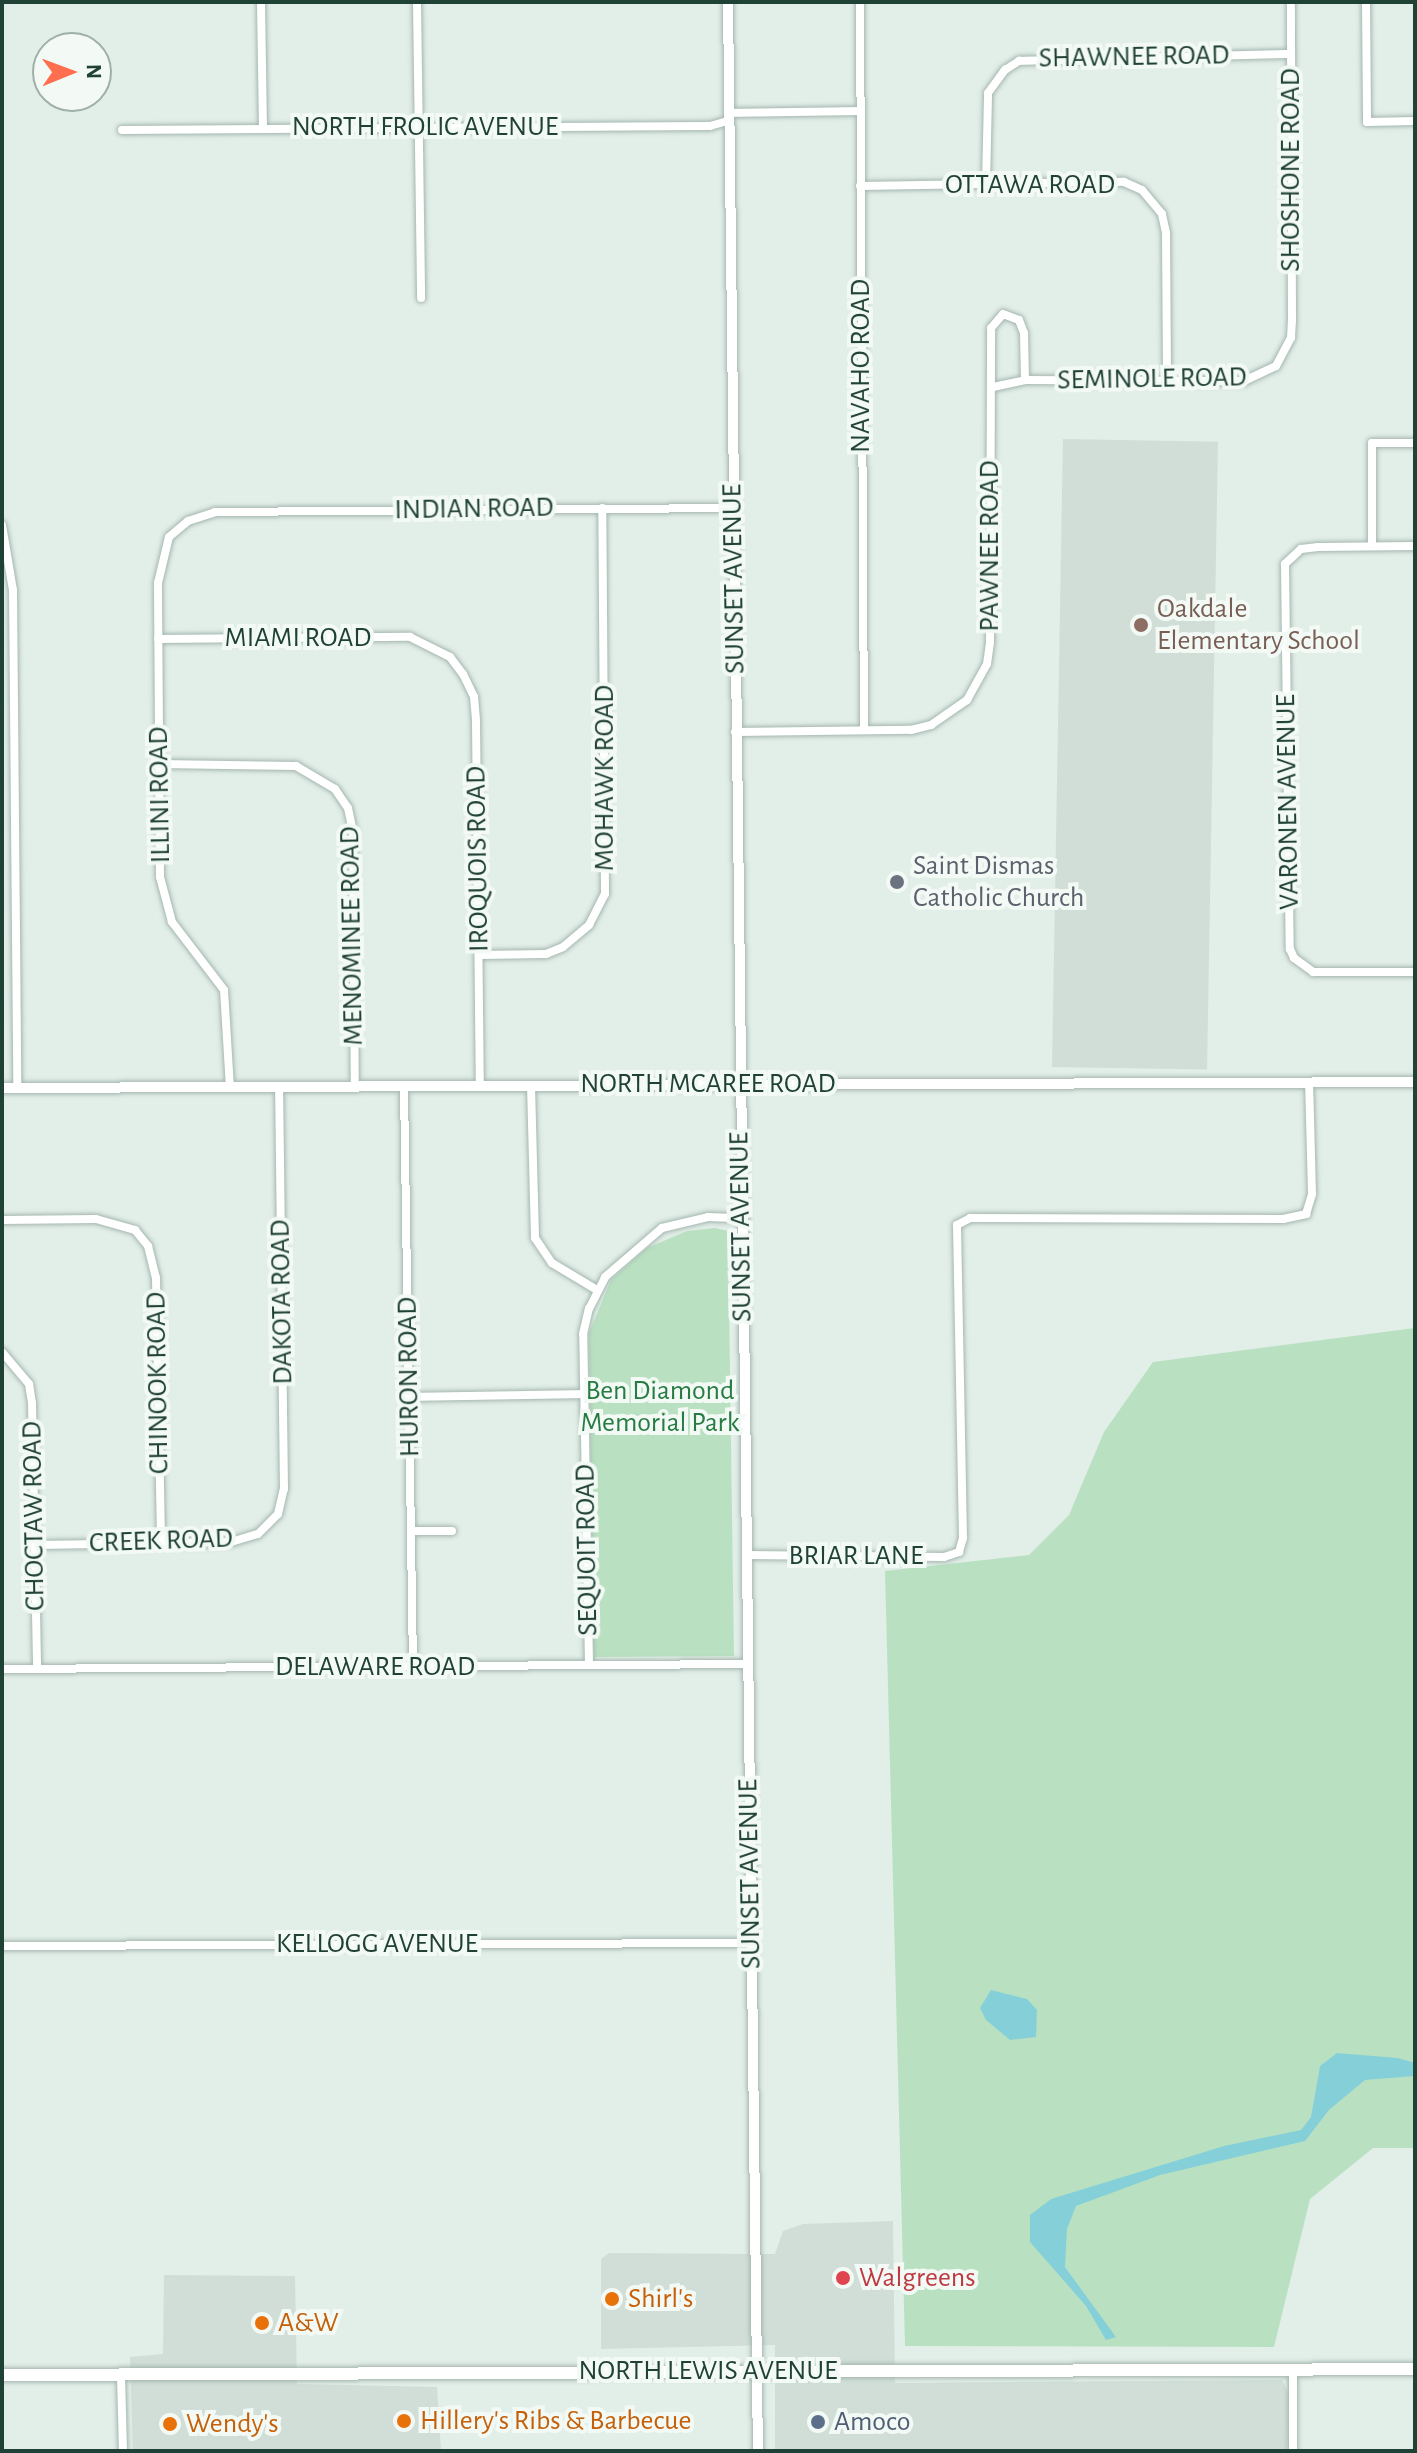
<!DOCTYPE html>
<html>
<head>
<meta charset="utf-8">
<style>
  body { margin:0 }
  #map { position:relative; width:1417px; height:2453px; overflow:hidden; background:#e2eee8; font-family:"Alegreya Sans",sans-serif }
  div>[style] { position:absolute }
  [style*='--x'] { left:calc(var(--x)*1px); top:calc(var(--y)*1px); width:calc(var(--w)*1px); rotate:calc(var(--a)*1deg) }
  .built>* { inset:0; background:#d0ded7; transform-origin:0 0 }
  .green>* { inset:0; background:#b9e1c1 }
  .water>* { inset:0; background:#85d0d8 }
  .roads { filter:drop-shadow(0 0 2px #a4b7af) drop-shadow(0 0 2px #a4b7af) }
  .minor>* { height:8px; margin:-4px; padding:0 4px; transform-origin:4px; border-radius:4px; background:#fff }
  .tertiary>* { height:10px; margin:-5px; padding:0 5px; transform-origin:5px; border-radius:5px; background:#fff }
  .secondary>* { height:12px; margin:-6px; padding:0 6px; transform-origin:6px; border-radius:6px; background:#fff }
  .dots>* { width:22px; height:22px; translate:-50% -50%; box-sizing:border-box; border:4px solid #f3faf6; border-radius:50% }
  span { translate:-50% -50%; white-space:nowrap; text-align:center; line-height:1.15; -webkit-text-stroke:8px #f3faf6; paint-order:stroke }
  .street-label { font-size:28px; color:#204136 }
  .education-label { font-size:28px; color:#785e54 }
  .left { translate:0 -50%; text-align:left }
  .worship-label { font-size:28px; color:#5b616d }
  .park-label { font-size:28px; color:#267c42 }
  .health-label { font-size:28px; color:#be3a42 }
  .food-label { font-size:28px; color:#c56008 }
  .service-label { font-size:28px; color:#4e5e75 }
  .frame { position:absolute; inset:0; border:4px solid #204136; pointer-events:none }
  .north { position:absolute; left:32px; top:32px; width:80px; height:80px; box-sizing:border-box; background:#f3faf6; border:2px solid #9fb0a9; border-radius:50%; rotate:89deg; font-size:22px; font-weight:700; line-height:32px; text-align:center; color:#204136 }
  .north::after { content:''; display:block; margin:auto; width:28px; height:36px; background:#ff6f4f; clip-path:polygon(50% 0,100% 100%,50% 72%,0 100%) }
</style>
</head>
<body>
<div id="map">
  <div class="built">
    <div style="left:1063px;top:439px;width:155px;height:628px;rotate:1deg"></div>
    <div style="clip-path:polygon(893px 2221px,895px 2383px,1282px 2380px,1289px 2394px,1287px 2451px,775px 2451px,775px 2345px,601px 2349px,601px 2259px,609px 2253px,775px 2254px,783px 2231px,803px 2224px)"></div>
    <div style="clip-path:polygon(164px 2275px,295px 2276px,297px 2384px,437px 2387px,441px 2451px,133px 2451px,130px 2357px,163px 2354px)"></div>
  </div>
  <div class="green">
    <div style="clip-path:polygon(715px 1228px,728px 1231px,734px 1656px,594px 1657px,589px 1333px,611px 1280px,647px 1248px,687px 1231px)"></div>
    <div style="clip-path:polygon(1415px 1328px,1415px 2148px,1373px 2148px,1310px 2199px,1274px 2347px,905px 2346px,885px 1571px,1029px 1555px,1069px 1515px,1104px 1432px,1153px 1362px)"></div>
  </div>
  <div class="water">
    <div style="clip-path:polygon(991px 1990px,1027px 1999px,1037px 2010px,1036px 2037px,1010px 2040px,986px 2020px,980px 2008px)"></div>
    <div style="clip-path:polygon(1337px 2053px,1398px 2058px,1415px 2063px,1415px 2076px,1365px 2080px,1329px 2110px,1305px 2141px,1160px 2175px,1076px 2206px,1067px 2229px,1065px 2267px,1116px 2337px,1106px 2340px,1086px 2306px,1030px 2242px,1030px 2215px,1051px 2199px,1224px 2146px,1301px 2130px,1311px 2117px,1320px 2066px)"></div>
  </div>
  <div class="roads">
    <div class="minor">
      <div style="--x:261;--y:2;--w:125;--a:89.1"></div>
      <div style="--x:417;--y:2;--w:296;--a:89.2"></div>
      <div style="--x:860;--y:2;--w:728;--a:89.69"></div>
      <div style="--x:1366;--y:2;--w:120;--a:89.5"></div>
      <div style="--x:1367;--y:122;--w:48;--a:-1.2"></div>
      <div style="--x:728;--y:113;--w:131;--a:-0.9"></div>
      <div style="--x:122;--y:130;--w:588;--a:-0.39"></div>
      <div style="--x:710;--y:126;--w:19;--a:-16"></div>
      <div style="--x:986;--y:184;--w:91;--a:-88.7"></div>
      <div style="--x:988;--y:93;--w:29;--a:-54"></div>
      <div style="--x:1005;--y:70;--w:17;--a:-33"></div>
      <div style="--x:1019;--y:61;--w:272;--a:-1.5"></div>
      <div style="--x:860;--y:186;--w:264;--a:-0.9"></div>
      <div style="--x:1124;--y:182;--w:20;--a:24"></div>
      <div style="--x:1142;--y:190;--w:31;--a:50"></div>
      <div style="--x:1162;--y:214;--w:19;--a:78"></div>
      <div style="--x:1166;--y:233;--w:149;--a:89.6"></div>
      <div style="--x:993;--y:387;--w:33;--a:-12"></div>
      <div style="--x:1025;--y:380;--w:219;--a:0.3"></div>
      <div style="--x:1244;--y:381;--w:35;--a:-25"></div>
      <div style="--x:1276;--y:366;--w:32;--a:-62"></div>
      <div style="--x:1291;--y:338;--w:17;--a:-87"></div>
      <div style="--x:1292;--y:321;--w:319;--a:-90.2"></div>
      <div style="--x:2;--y:525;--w:66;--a:80.4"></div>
      <div style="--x:13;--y:590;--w:498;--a:89.5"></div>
      <div style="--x:1372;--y:546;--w:103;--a:-90"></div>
      <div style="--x:1372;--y:443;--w:43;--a:0"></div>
      <div style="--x:1415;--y:546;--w:97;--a:179.4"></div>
      <div style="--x:1318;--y:547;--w:17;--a:173"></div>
      <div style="--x:1301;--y:549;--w:22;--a:137"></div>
      <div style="--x:1285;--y:564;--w:385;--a:89.3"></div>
      <div style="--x:1290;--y:949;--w:10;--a:66"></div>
      <div style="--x:1294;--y:958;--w:24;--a:36"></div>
      <div style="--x:1313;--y:972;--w:102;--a:0"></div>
      <div style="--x:158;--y:639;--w:252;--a:-0.5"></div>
      <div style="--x:410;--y:637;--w:45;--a:26.6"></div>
      <div style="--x:450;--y:657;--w:21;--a:53"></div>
      <div style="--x:463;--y:674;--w:25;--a:64"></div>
      <div style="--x:474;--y:697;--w:24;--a:85"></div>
      <div style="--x:476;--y:721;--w:365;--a:89.4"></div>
      <div style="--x:735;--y:732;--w:176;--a:-0.7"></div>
      <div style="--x:911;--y:730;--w:21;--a:-14"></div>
      <div style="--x:931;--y:725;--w:44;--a:-34.8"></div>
      <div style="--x:967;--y:700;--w:41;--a:-60.9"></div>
      <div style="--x:987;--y:664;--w:22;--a:-82"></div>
      <div style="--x:990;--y:642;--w:314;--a:-89.8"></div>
      <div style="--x:991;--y:328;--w:18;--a:-49"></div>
      <div style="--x:1003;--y:314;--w:17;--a:21"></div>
      <div style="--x:1019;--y:320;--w:14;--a:69"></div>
      <div style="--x:1024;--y:333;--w:47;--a:88.8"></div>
      <div style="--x:159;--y:764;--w:137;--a:0.8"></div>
      <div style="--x:296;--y:766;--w:45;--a:30.5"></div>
      <div style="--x:335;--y:789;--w:23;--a:56"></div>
      <div style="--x:348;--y:808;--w:24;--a:78"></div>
      <div style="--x:353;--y:831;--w:256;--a:89.6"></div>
      <div style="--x:479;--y:955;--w:67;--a:-0.9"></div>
      <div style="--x:546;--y:954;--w:18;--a:-22"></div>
      <div style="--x:563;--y:947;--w:34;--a:-40"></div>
      <div style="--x:589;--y:925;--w:35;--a:-63"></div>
      <div style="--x:605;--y:894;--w:386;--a:-90.4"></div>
      <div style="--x:531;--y:1085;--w:153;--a:88.5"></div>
      <div style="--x:535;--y:1238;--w:30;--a:56"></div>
      <div style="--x:552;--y:1263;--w:52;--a:31"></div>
      <div style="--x:404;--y:1087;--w:579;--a:89.11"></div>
      <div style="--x:230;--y:1088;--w:98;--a:-93.5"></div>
      <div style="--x:224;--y:990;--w:86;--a:-127.4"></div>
      <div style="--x:172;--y:922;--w:47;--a:-104.9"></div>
      <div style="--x:160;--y:877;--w:294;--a:-90.4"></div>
      <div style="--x:158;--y:583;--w:47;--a:-76.6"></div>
      <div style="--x:169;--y:537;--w:25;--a:-40"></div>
      <div style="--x:188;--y:521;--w:28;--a:-18"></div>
      <div style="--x:215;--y:512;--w:518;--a:-0.44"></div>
      <div style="--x:2;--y:1220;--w:94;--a:-0.6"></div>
      <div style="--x:96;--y:1219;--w:41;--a:15.8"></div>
      <div style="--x:135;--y:1230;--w:21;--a:51"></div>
      <div style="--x:148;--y:1246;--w:33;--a:76"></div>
      <div style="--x:156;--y:1278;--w:265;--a:88.9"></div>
      <div style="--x:2;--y:1352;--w:42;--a:49.8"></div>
      <div style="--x:29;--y:1384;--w:19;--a:81"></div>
      <div style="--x:32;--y:1403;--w:266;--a:88.9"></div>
      <div style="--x:409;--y:1397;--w:175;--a:-1"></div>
      <div style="--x:412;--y:1531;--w:40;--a:0"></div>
      <div style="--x:35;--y:1545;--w:196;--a:-0.9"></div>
      <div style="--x:231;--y:1542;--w:28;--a:-17"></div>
      <div style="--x:258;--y:1534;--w:28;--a:-45"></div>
      <div style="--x:278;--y:1514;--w:26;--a:-77"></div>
      <div style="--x:284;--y:1489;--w:401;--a:-90.7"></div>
      <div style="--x:746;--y:1555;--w:198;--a:0.6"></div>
      <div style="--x:944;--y:1557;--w:16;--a:-18"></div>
      <div style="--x:959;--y:1552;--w:15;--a:-74"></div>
      <div style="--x:963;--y:1538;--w:313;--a:-91.1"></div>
      <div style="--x:957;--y:1225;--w:15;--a:-28"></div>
      <div style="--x:970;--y:1218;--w:313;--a:0.2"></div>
      <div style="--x:1283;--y:1219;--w:24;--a:-12"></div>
      <div style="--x:1306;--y:1214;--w:21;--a:-73"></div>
      <div style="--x:1312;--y:1194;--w:112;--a:-91.5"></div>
      <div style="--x:589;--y:1665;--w:331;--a:-91"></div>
      <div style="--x:583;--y:1334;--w:26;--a:-77"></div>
      <div style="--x:589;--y:1309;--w:36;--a:-63"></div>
      <div style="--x:605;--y:1277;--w:75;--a:-40.7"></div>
      <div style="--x:662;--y:1228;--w:47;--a:-13.4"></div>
      <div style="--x:708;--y:1217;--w:33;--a:2"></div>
      <div style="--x:2;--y:1669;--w:745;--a:-0.38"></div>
      <div style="--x:2;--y:1946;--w:749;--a:-0.23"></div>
      <div style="--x:1293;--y:2370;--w:81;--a:90"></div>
      <div style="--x:121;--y:2375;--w:76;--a:88.5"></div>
    </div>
    <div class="tertiary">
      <div style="--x:728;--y:2;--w:2449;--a:89.3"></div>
      <div style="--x:2;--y:1088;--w:1413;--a:-0.24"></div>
    </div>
    <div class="secondary">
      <div style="--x:2;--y:2375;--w:1413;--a:-0.24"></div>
    </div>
  </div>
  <div class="dots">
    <div style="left:1141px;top:625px;background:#8d6e63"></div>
    <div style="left:897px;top:882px;background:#6b7280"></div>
    <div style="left:843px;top:2278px;background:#e0444e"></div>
    <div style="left:612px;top:2299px;background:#e8710a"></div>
    <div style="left:262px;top:2323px;background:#e8710a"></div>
    <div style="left:404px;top:2421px;background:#e8710a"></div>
    <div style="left:818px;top:2422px;background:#5c6f8a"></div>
    <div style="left:170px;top:2424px;background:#e8710a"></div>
  </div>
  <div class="street-label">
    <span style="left:1134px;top:57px;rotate:-1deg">SHAWNEE ROAD</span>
    <span style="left:425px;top:127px">NORTH FROLIC AVENUE</span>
    <span style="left:1291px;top:170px;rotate:-90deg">SHOSHONE ROAD</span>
    <span style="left:1030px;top:185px">OTTAWA ROAD</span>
    <span style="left:861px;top:366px;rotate:-90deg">NAVAHO ROAD</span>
    <span style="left:1152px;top:379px;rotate:-1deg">SEMINOLE ROAD</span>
    <span style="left:474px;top:509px;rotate:-1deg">INDIAN ROAD</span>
    <span style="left:990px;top:546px;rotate:-90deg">PAWNEE ROAD</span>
    <span style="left:734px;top:579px;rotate:-91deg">SUNSET AVENUE</span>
    <span style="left:298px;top:638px">MIAMI ROAD</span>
    <span style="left:605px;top:778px;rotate:-90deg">MOHAWK ROAD</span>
    <span style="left:160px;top:795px;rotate:-91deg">ILLINI ROAD</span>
    <span style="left:1288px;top:802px;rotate:-91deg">VARONEN AVENUE</span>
    <span style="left:478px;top:859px;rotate:-91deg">IROQUOIS ROAD</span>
    <span style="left:352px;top:936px;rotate:-91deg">MENOMINEE ROAD</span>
    <span style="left:708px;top:1084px">NORTH MCAREE ROAD</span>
    <span style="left:741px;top:1227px;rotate:-91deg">SUNSET AVENUE</span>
    <span style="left:282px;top:1302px;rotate:-91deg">DAKOTA ROAD</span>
    <span style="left:409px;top:1377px;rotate:-91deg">HURON ROAD</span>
    <span style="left:158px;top:1383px;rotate:-91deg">CHINOOK ROAD</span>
    <span style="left:34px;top:1516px;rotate:-91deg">CHOCTAW ROAD</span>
    <span style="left:161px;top:1541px;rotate:-2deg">CREEK ROAD</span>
    <span style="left:587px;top:1550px;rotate:-91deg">SEQUOIT ROAD</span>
    <span style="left:856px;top:1556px">BRIAR LANE</span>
    <span style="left:375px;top:1667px">DELAWARE ROAD</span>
    <span style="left:750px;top:1874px;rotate:-91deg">SUNSET AVENUE</span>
    <span style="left:377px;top:1944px">KELLOGG AVENUE</span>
    <span style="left:708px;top:2371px">NORTH LEWIS AVENUE</span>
  </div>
  <div class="education-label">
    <span class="left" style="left:1157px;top:625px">Oakdale<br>Elementary School</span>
  </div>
  <div class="worship-label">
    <span class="left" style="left:913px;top:882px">Saint Dismas<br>Catholic Church</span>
  </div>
  <div class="park-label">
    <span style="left:660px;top:1407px">Ben Diamond<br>Memorial Park</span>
  </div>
  <div class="health-label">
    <span class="left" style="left:859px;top:2278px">Walgreens</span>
  </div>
  <div class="food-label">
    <span class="left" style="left:628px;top:2299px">Shirl's</span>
    <span class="left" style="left:278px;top:2323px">A&amp;W</span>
    <span class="left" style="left:420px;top:2421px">Hillery's Ribs &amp; Barbecue</span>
    <span class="left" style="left:186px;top:2424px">Wendy's</span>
  </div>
  <div class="service-label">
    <span class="left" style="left:834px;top:2422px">Amoco</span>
  </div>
  <div class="frame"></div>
  <div class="north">N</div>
</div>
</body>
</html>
